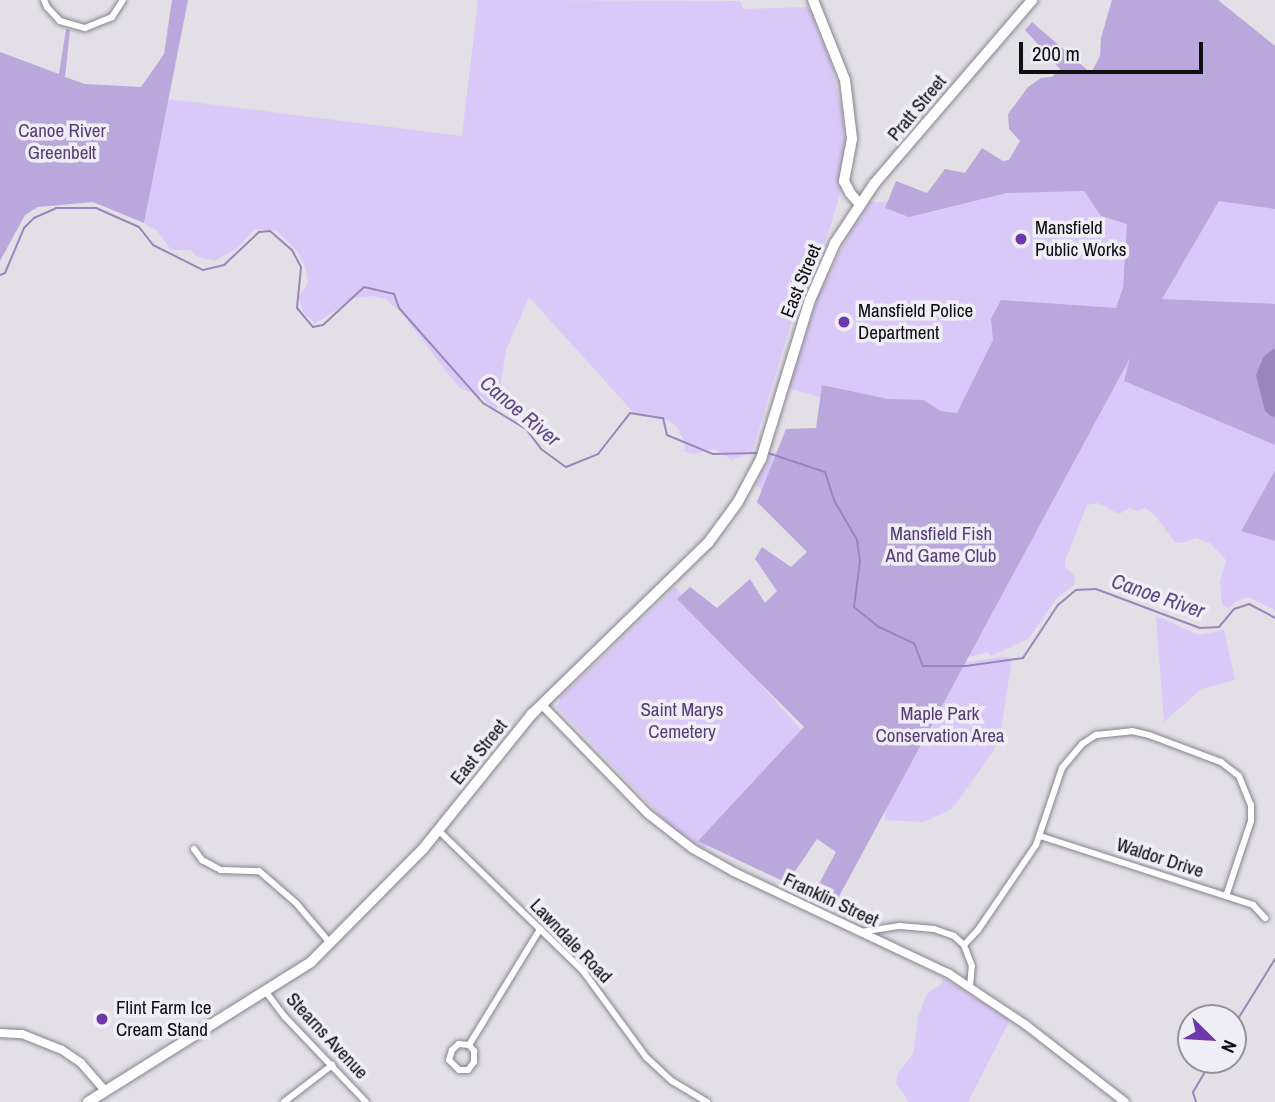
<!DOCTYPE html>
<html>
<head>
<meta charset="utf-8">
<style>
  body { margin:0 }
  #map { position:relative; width:1275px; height:1102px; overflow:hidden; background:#e2dfe7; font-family:"Archivo Narrow",sans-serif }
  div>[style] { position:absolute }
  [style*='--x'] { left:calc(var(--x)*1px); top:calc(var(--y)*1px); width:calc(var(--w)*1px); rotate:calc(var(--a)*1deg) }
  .green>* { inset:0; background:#d9c9f8 }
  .forest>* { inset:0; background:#baa7dc }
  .water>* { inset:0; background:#9987ba }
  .stream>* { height:2px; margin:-1px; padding:0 1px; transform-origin:1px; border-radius:1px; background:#9987ba }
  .roads { filter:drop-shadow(0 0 2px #86848b) drop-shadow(0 0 2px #86848b) }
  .minor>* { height:6px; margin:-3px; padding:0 3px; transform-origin:3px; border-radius:3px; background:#fff }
  .tertiary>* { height:8px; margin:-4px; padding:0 4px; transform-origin:4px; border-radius:4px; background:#fff }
  .secondary>* { height:10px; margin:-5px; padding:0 5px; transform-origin:5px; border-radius:5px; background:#fff }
  .primary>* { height:10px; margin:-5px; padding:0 5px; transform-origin:5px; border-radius:5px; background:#fff }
  .dots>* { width:19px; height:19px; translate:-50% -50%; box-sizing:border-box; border:4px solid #efedf5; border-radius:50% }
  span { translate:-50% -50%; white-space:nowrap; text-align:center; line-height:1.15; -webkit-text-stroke:7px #efedf5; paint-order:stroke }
  .street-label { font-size:19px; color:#0e0d0f }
  .park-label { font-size:19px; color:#563c7c }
  .poi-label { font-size:19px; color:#0e0d0f }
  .left { translate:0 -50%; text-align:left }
  .water-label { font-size:21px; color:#5f4586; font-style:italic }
  .north { position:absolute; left:1177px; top:1004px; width:70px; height:70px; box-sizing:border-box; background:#efedf5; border:2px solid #959399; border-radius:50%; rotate:114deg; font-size:19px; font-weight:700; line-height:28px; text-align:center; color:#0e0d0f }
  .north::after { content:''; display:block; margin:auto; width:24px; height:32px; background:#6d37ad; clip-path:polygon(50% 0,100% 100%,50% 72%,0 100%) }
  .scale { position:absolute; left:1019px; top:42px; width:184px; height:32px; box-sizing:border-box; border:4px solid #0e0d0f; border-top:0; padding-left:9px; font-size:21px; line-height:24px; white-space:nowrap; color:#0e0d0f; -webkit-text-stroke:5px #efedf5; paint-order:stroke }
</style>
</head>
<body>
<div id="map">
  <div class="green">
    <div style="clip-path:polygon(478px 0,740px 1px,743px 9px,808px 7px,829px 56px,841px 105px,846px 144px,842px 186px,830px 228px,795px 310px,752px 452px,732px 460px,715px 449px,693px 454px,684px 451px,685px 443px,676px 426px,670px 421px,634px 413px,529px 297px,506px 350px,496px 412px,481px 396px,459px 388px,402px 313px,386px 299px,373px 296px,355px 298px,313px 325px,314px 322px,304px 314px,299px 297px,308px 283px,305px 266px,297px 251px,277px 231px,255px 229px,236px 249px,214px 261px,196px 256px,191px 250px,171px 250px,157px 231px,144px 223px,168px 99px,462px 136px)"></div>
    <div style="clip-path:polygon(1275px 141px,1275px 304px,1124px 381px,1275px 445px,1275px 470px,1241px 530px,1275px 541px,1275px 610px,1248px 597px,1235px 602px,1229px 609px,1222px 604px,1220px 582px,1226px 560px,1210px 543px,1195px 538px,1182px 543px,1175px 542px,1153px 513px,1144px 508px,1138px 511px,1130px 508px,1119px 514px,1098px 503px,1087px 505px,1065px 561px,1065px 567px,1074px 575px,1075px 584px,1057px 598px,1028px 639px,991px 656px,988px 652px,930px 668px,1001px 657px,1012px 658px,1001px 731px,994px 750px,952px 809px,923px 822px,885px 820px,889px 774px,803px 529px,756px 485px,770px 454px,880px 415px,789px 388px,817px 299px,846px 240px,870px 202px,936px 201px)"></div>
    <div style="clip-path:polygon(675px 587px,809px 739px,704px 849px,671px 827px,557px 707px,561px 697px)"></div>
    <div style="clip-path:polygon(1156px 616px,1199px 635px,1224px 630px,1235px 680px,1201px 689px,1164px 722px)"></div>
    <div style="clip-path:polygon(943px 978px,1010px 1020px,968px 1102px,909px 1102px,896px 1083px,898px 1073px,913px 1054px,918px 1017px,927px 994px,941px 984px)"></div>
  </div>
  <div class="forest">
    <div style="clip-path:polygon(172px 0,188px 0,144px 223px,93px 202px,38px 207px,25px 215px,0 261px,0 52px,59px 74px,66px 29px,70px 30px,65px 77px,85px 84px,141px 87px,164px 54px)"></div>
    <div style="clip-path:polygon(1112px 0,1218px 0,1275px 46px,1275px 209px,1219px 201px,1162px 299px,1275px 304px,1275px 445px,1124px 381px,1130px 358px,836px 902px,814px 893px,836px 852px,817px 839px,787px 883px,698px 841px,804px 727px,677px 599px,690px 587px,717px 608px,750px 579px,765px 603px,777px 591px,755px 559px,762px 547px,791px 567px,807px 552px,757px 502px,786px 429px,816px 428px,822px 385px,888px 399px,923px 400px,941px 411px,957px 413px,993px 340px,991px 319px,1001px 300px,1116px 308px,1123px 288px,1127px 224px,1101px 216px,1084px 191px,1007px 193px,909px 217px,885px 208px,896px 181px,927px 193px,945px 169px,965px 173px,982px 148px,1003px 161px,1009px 160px,1020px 141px,1009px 129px,1008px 114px,1028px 87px,1041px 78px,1052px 77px,1060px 69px,1025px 30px,1032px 22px,1091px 73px,1100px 56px,1101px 38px)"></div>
    <div style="clip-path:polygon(1275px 470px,1275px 541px,1241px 531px)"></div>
  </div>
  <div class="water">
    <div style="clip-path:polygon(1275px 348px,1275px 416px,1272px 417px,1265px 411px,1256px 375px,1264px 356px)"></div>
  </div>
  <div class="stream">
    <div style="--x:0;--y:275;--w:5;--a:-22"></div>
    <div style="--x:5;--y:273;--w:49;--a:-67.1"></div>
    <div style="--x:24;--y:228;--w:14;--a:-45"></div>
    <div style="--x:34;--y:218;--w:24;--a:-24"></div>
    <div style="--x:56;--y:208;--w:40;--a:0"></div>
    <div style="--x:96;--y:208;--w:47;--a:23.8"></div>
    <div style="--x:139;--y:227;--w:23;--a:52"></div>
    <div style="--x:153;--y:245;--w:56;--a:26.6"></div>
    <div style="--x:203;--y:270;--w:22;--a:-13"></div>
    <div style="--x:224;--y:265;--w:48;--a:-43.3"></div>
    <div style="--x:259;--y:232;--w:11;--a:-5"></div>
    <div style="--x:270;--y:231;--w:29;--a:41"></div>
    <div style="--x:292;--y:250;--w:19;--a:62"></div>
    <div style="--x:301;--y:267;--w:41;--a:95.6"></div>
    <div style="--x:297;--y:308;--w:25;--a:50"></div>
    <div style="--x:313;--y:327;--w:10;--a:-11"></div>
    <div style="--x:323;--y:325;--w:56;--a:-42.8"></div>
    <div style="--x:364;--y:287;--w:31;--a:13"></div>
    <div style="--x:394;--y:294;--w:15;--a:70"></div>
    <div style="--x:399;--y:308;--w:127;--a:48.5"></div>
    <div style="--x:483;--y:403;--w:50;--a:31.2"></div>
    <div style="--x:526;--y:429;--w:25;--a:53"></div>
    <div style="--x:541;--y:449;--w:31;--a:36"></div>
    <div style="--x:566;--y:467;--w:35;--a:-22"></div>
    <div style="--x:598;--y:454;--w:52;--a:-52"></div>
    <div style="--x:630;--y:413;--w:33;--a:9"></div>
    <div style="--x:663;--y:418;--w:17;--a:77"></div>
    <div style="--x:667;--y:435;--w:50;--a:22.4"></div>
    <div style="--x:713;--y:454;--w:45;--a:-1.3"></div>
    <div style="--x:768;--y:453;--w:60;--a:18.4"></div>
    <div style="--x:825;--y:472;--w:32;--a:72"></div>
    <div style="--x:835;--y:502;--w:44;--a:59.9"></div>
    <div style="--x:857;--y:540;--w:21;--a:82"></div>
    <div style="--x:860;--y:561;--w:46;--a:97.4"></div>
    <div style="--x:854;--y:607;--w:32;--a:39"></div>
    <div style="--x:879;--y:627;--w:38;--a:25"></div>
    <div style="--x:914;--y:643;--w:25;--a:69"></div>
    <div style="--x:923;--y:666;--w:43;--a:0"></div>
    <div style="--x:966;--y:666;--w:58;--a:-8"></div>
    <div style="--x:1023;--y:658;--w:64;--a:-56.6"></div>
    <div style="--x:1058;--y:605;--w:23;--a:-40"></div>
    <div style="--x:1076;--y:590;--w:20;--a:-3"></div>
    <div style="--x:1096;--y:589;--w:111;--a:20.6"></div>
    <div style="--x:1200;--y:628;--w:19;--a:-3"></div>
    <div style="--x:1219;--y:627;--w:23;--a:-50"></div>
    <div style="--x:1234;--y:609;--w:16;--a:-18"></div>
    <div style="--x:1249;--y:604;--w:30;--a:28"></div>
    <div style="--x:1233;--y:1027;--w:80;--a:-58.3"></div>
    <div style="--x:1196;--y:1102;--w:10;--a:-107"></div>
    <div style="--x:1193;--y:1092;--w:37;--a:-59"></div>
  </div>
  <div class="roads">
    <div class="minor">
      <div style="--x:44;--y:0;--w:8;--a:67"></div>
      <div style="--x:47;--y:7;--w:19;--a:47"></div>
      <div style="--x:60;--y:21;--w:26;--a:16"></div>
      <div style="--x:85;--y:28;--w:29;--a:-22"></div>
      <div style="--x:112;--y:17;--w:20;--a:-57"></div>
      <div style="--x:439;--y:831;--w:201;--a:44.2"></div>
      <div style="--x:583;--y:971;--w:107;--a:53.8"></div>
      <div style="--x:646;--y:1057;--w:35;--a:43"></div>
      <div style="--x:672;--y:1081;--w:41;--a:31"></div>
      <div style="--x:1040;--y:836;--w:224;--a:17.9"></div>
      <div style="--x:1253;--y:905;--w:18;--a:47"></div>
      <div style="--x:194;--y:849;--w:14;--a:54"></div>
      <div style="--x:202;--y:860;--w:21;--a:28"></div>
      <div style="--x:221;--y:870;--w:38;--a:2"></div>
      <div style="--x:259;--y:871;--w:49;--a:40.9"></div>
      <div style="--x:296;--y:903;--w:52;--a:49.6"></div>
      <div style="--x:861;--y:932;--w:39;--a:-9"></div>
      <div style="--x:900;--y:926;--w:34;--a:5"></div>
      <div style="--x:934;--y:929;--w:21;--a:19"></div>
      <div style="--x:954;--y:936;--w:13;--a:42"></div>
      <div style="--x:970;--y:987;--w:21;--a:-85"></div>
      <div style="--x:972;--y:966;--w:22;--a:-111"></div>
      <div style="--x:964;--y:945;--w:21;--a:-47"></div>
      <div style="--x:978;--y:930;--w:103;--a:-55.7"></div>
      <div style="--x:1036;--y:845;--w:81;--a:-71.3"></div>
      <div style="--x:1062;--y:768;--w:31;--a:-50"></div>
      <div style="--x:1082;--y:744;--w:17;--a:-33"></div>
      <div style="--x:1096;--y:735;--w:36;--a:-6"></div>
      <div style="--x:1132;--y:731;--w:17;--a:13"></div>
      <div style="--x:1149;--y:735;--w:77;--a:20.6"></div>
      <div style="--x:1221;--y:762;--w:23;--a:38"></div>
      <div style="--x:1239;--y:776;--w:31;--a:68"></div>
      <div style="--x:1251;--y:805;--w:16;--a:90"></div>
      <div style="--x:1251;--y:821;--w:79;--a:108.4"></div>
      <div style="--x:266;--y:992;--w:31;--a:53"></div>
      <div style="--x:285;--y:1017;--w:117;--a:46.4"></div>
      <div style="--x:469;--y:1045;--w:8;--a:50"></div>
      <div style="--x:474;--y:1051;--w:11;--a:90"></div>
      <div style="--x:474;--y:1062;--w:10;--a:127"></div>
      <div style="--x:468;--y:1070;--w:9;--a:180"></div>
      <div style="--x:459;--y:1070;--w:14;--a:-135"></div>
      <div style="--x:449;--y:1060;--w:10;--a:-73"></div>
      <div style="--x:452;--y:1050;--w:9;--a:-41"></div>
      <div style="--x:459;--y:1044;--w:10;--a:6"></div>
      <div style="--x:469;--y:1045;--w:136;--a:-58.5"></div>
      <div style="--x:284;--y:1102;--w:61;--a:-37.6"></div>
    </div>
    <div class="tertiary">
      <div style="--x:542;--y:705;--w:152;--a:45.8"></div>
      <div style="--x:648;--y:814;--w:57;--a:37.9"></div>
      <div style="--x:693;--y:849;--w:47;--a:29.3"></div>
      <div style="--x:734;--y:872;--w:237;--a:25.3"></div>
      <div style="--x:948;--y:973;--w:94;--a:33.7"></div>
      <div style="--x:1026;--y:1025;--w:125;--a:37.9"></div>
      <div style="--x:0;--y:1033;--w:22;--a:3"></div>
      <div style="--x:22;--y:1034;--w:43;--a:21.8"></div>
      <div style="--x:62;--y:1050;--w:23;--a:34"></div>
      <div style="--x:81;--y:1063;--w:35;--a:49"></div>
    </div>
    <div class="secondary">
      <div style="--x:813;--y:0;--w:86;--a:68.2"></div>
      <div style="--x:845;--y:80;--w:59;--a:83.2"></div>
      <div style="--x:852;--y:139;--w:43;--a:100.8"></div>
      <div style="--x:844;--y:181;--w:13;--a:63"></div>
      <div style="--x:850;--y:193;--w:15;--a:48"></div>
    </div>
    <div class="primary">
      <div style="--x:88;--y:1102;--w:263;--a:-32.1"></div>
      <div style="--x:311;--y:962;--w:159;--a:-45.3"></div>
      <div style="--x:423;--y:849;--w:174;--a:-51.1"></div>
      <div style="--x:532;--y:714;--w:245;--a:-44.2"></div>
      <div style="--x:708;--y:543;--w:51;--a:-53.8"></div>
      <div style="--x:738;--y:502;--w:49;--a:-61.9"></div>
      <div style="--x:761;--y:459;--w:166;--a:-72.9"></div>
      <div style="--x:810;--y:300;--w:62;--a:-66.3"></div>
      <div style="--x:835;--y:243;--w:71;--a:-56.5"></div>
      <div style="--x:874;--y:184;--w:243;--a:-49.3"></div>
    </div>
  </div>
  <div class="dots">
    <div style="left:1021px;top:239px;background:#6d37ad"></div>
    <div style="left:844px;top:322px;background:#6d37ad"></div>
    <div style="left:102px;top:1019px;background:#6d37ad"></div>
  </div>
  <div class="street-label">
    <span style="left:917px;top:108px;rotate:-50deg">Pratt Street</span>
    <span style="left:801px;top:281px;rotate:-68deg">East Street</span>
    <span style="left:479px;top:752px;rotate:-51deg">East Street</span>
    <span style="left:1160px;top:858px;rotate:18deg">Waldor Drive</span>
    <span style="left:831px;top:900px;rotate:25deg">Franklin Street</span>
    <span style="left:571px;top:941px;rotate:46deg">Lawndale Road</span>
    <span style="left:327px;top:1036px;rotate:47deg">Stearns Avenue</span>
  </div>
  <div class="park-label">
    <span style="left:62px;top:142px">Canoe River<br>Greenbelt</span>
    <span style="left:941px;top:545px">Mansfield Fish<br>And Game Club</span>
    <span style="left:682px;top:721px">Saint Marys<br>Cemetery</span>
    <span style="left:940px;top:725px">Maple Park<br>Conservation Area</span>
  </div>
  <div class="poi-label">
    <span class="left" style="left:1035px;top:239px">Mansfield<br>Public Works</span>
    <span class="left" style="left:858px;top:322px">Mansfield Police<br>Department</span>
    <span class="left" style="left:116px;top:1019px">Flint Farm Ice<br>Cream Stand</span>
  </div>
  <div class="water-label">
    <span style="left:520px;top:411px;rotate:40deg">Canoe River</span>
    <span style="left:1158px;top:596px;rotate:19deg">Canoe River</span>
  </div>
  <div class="north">N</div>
  <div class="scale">200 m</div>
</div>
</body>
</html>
